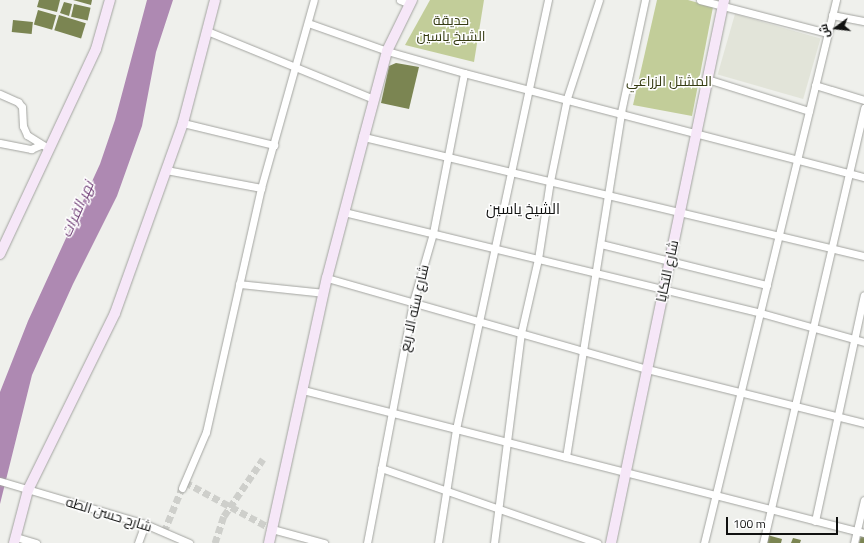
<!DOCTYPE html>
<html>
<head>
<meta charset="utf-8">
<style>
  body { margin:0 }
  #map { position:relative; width:864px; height:543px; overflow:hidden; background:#eff0ec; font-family:"Titillium Web",Cairo,sans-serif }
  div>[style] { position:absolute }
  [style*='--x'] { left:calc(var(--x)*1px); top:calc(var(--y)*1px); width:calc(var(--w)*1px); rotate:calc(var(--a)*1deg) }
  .built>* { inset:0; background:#e2e4d9; transform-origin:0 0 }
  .green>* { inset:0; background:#c2cd99 }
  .water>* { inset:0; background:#ae89b2 }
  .building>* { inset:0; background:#7b8552; transform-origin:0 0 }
  .street-tunnel>* { height:7px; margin-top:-3.5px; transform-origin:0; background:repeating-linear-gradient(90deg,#cecfcb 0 7px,transparent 0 10.5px) }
  .roads { filter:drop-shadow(0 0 1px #a3a4a0) drop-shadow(0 0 1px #a3a4a0) }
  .street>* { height:7px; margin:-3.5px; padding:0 3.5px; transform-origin:3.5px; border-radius:3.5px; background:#fff }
  .secondary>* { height:10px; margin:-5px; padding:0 5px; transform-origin:5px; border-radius:5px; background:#f6e7f8 }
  span { translate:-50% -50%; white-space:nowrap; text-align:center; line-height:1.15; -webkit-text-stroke:3px #fff; paint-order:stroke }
  .park-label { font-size:14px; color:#353b12 }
  .street-label { font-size:14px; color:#101110 }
  .water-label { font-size:15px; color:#703f76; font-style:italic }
  .neighbourhood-label { font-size:15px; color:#101110 }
  .north { position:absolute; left:816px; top:8px; width:40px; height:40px; -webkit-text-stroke:3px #fff; paint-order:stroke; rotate:255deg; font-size:11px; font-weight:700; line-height:16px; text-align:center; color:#101110 }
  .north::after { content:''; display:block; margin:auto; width:14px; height:18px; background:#101110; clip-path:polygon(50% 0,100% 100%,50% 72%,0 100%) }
  .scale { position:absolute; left:726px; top:517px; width:112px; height:18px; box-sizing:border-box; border:2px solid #101110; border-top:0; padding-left:5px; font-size:12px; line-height:14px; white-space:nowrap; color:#101110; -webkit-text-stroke:3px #fff; paint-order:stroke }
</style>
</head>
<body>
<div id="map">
  <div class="built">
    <div style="left:735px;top:14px;width:89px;height:63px;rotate:16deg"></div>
  </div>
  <div class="green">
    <div style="clip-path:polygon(430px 0,484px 0,474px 62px,405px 45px)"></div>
    <div style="clip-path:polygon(657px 0,688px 0,713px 7px,692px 116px,633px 105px)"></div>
  </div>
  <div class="water">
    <div style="clip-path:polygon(147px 0,173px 0,156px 52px,142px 126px,117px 196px,73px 284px,32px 375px,0 504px,0 392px,28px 321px,100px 164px,115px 120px)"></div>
  </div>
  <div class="building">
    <div style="clip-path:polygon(39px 0,60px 0,57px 12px,37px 7px)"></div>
    <div style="clip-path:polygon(73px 0,92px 0,91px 5px)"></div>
    <div style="clip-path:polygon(64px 2px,72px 4px,69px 16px,60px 13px)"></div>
    <div style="left:74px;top:4px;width:17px;height:13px;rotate:13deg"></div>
    <div style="left:38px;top:10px;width:19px;height:15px;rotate:16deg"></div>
    <div style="left:59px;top:15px;width:28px;height:16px;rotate:17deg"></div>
    <div style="left:13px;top:20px;width:20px;height:12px;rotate:6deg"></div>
    <div style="clip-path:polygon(396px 63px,419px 67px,409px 109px,381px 103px,389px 66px)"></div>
    <div style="clip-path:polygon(767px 535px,782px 539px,781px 543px,766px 543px)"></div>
    <div style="clip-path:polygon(861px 535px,864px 536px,864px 543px,859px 543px)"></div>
    <div style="clip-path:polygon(793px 538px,801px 540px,800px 543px,791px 543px)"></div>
  </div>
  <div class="street-tunnel">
    <div style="--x:185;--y:482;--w:99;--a:28.4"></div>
    <div style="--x:164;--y:532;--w:48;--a:-67.8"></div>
    <div style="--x:215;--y:543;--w:28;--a:-72"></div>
    <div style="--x:224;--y:516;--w:69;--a:-55.6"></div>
  </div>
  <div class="roads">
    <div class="street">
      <div style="--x:400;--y:0;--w:11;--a:22"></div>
      <div style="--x:700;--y:0;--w:132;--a:14.5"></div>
      <div style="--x:832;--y:15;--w:33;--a:11"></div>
      <div style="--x:308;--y:23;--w:84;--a:19.5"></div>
      <div style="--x:387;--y:51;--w:80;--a:15.9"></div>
      <div style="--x:464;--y:73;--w:413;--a:14.6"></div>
      <div style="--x:207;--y:31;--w:180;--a:22.2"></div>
      <div style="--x:707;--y:79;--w:107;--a:17.4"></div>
      <div style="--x:815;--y:85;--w:51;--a:17"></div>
      <div style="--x:0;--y:94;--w:20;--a:24"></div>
      <div style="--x:18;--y:102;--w:6;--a:51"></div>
      <div style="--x:22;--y:107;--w:19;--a:87"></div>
      <div style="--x:23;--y:126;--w:10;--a:66"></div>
      <div style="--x:27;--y:135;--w:26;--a:32"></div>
      <div style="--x:183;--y:123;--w:94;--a:13.6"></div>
      <div style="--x:364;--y:137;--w:514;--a:13.39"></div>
      <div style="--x:0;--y:143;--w:32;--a:11"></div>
      <div style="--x:31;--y:149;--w:10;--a:-24"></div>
      <div style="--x:166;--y:170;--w:97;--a:10.7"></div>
      <div style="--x:344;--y:212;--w:429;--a:13.6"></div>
      <div style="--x:761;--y:313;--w:107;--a:15.7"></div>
      <div style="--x:601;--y:244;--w:171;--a:13.9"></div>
      <div style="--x:327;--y:278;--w:333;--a:15.9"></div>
      <div style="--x:647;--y:369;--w:224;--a:14"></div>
      <div style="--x:239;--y:284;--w:85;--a:6"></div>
      <div style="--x:303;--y:390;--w:579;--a:14.3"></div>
      <div style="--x:566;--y:457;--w:349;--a:-80.9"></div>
      <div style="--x:621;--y:112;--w:115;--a:-77.9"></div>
      <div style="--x:381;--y:468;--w:229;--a:19.1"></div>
      <div style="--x:0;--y:481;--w:151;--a:16.5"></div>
      <div style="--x:145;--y:524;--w:48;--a:23.4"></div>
      <div style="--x:182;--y:488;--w:61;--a:-66.8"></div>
      <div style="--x:206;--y:432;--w:250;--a:-77.3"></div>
      <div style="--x:261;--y:188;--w:195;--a:-74.3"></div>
      <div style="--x:815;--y:521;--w:231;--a:-77.8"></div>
      <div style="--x:272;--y:529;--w:54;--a:15.1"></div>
      <div style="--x:16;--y:537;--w:21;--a:17"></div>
      <div style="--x:138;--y:543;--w:20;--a:-70"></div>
      <div style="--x:367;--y:543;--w:245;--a:-79.2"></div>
      <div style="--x:413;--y:302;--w:72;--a:-73.8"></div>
      <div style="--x:433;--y:233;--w:163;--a:-79"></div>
      <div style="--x:438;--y:543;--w:115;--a:-81"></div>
      <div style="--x:456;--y:429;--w:439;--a:-77.9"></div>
      <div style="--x:494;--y:543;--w:212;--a:-82.7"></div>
      <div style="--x:521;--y:333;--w:76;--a:-77.1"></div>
      <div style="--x:538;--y:259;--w:79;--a:-81.3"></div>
      <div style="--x:550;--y:181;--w:85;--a:-78.4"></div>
      <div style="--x:567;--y:98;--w:103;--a:-71.9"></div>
      <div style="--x:704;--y:543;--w:559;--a:-76.34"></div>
      <div style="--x:763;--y:543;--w:447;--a:-76.9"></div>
      <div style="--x:854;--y:543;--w:44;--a:-76.9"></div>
    </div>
    <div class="secondary">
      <div style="--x:0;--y:254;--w:226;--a:-64.9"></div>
      <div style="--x:96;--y:49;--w:51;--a:-74.1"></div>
      <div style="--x:14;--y:543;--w:55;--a:-75.2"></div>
      <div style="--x:28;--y:490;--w:197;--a:-63.8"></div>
      <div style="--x:115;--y:313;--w:202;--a:-70.3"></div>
      <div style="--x:183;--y:123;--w:127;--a:-75.4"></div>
      <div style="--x:269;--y:543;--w:271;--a:-77.7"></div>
      <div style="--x:327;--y:278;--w:146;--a:-75.3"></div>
      <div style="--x:364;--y:137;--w:89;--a:-75"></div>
      <div style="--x:387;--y:51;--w:57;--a:-63.9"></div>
      <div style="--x:611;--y:543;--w:555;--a:-78.24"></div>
    </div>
  </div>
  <div class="park-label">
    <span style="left:451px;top:28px">حديقة<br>الشيخ ياسين</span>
    <span style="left:669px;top:81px">المشتل الزراعي</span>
  </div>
  <div class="street-label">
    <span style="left:667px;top:271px;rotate:-78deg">شارع التكايا</span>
    <span style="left:414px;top:308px;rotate:-77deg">شارع سته الا ربع</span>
    <span style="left:109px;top:514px;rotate:17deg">شارح حسن الطه</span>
  </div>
  <div class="water-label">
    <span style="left:77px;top:209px;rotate:-66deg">نهر الفرات</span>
  </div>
  <div class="neighbourhood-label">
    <span style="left:523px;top:209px">الشيخ ياسين</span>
  </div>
  <div class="north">ش</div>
  <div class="scale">100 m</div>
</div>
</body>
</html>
